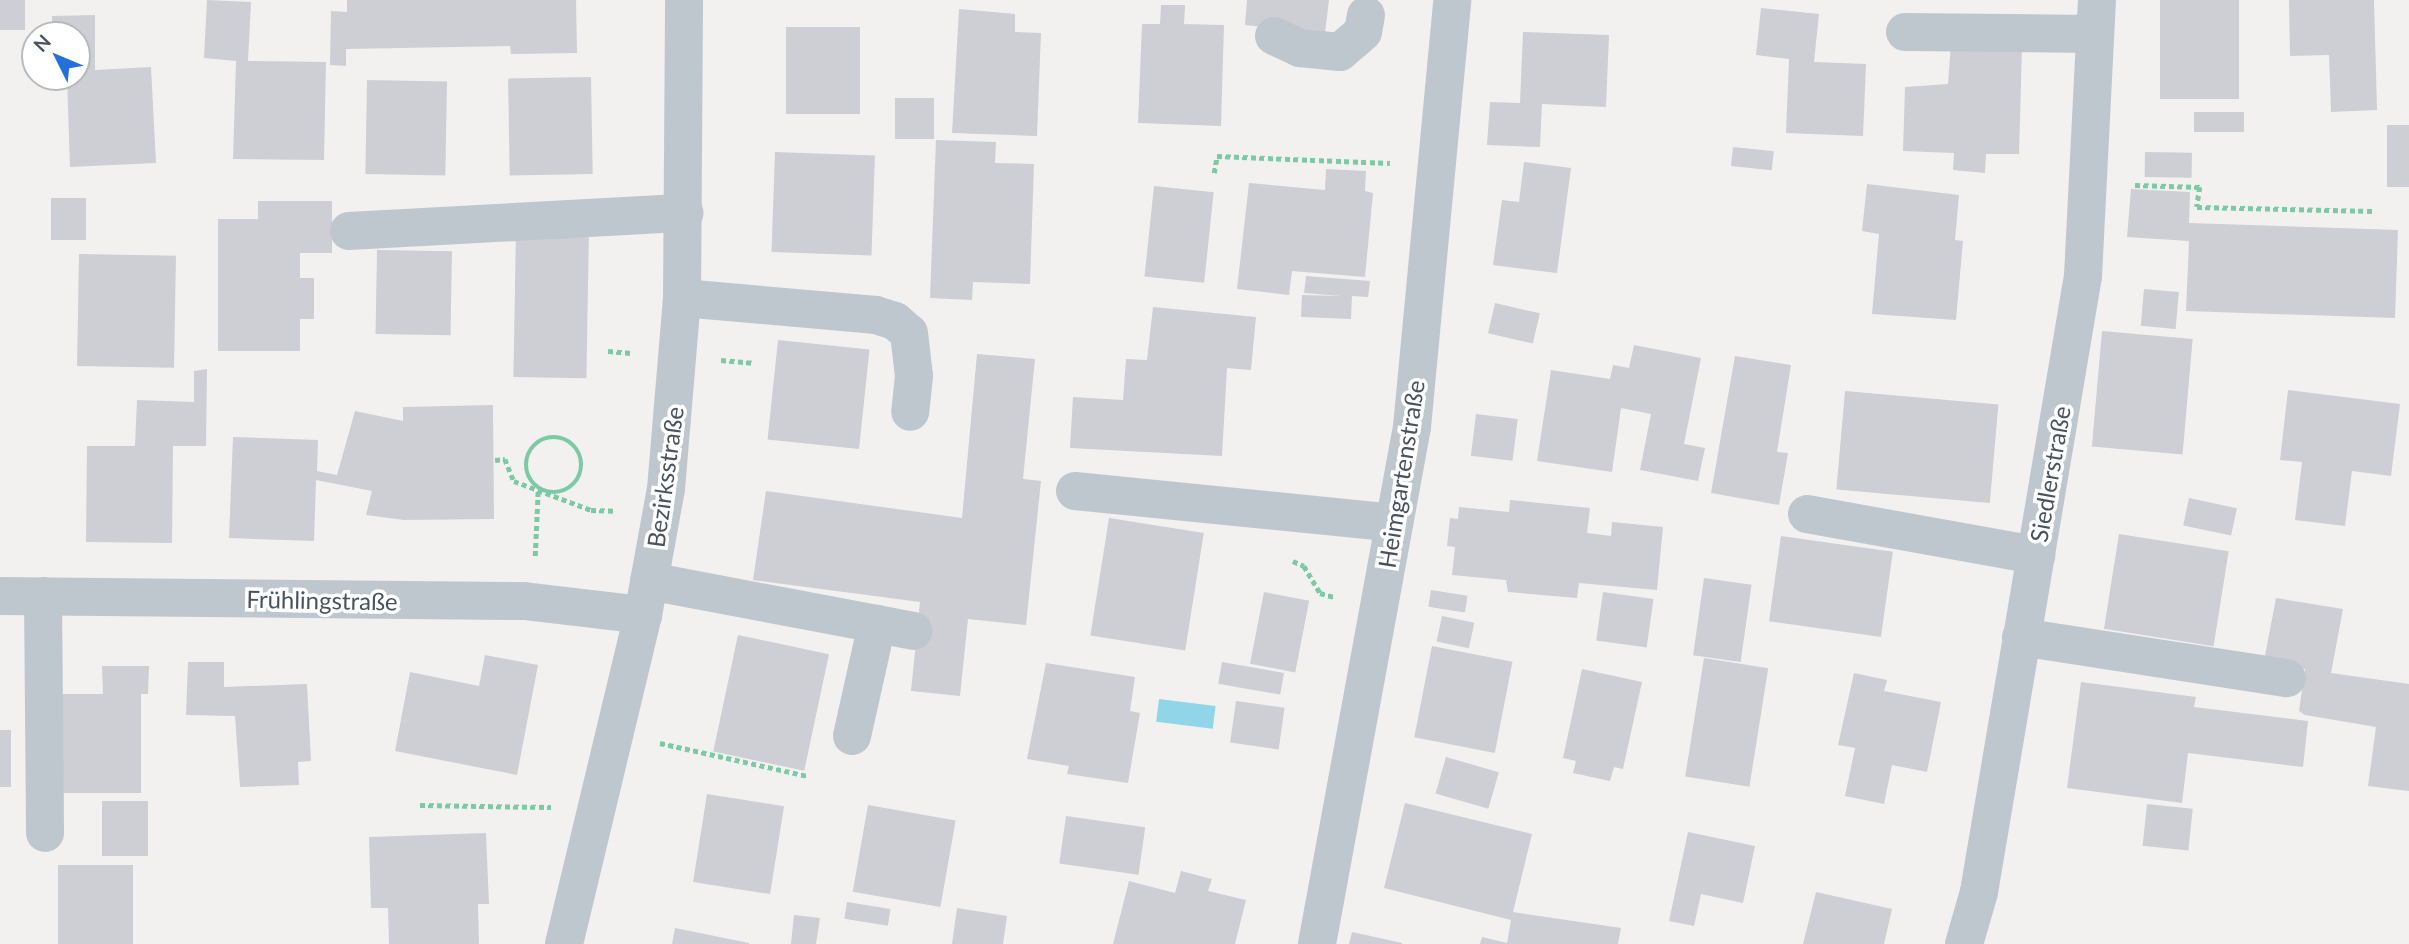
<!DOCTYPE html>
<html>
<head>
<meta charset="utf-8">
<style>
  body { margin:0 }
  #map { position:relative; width:2409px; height:944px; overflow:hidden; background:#f3f0f0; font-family:Lato,sans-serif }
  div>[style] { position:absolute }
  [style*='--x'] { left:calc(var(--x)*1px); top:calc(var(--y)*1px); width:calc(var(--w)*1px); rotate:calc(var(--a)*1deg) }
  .water>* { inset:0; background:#91d5e8; transform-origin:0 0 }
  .building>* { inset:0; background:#cdcfd5; transform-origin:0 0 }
  .path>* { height:4.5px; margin-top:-2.25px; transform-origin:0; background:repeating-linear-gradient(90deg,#7bcaa4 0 5px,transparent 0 8.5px) }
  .path>.ring { margin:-2.25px; padding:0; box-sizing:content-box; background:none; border:4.5px solid #7bcaa4; border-radius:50% }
  .minor>* { height:38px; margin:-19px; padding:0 19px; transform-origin:19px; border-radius:19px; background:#bfc7ce }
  span { translate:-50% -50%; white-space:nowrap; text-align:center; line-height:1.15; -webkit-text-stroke:7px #fff; paint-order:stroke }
  .street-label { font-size:24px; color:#49535d }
  .north { position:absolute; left:21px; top:21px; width:70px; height:70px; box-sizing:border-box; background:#fff; border:2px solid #b6babe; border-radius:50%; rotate:313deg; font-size:19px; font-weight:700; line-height:28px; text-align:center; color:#49535d }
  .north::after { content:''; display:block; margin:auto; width:24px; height:32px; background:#2271db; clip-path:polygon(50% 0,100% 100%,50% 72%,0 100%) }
</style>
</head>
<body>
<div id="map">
  <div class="water">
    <div style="left:1159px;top:699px;width:57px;height:23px;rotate:7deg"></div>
  </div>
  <div class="building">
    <div style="left:0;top:0;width:25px;height:30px"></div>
    <div style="clip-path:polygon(207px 0,251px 2px,248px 61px,326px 62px,324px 160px,233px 159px,236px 61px,204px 58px)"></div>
    <div style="clip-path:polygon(347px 0,576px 0,577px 53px,511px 54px,510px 46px,346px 49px,346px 66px,330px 65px,331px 11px,347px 12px)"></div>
    <div style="clip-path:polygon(1247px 0,1329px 0,1325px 33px,1245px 25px)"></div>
    <div style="left:2160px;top:0;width:79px;height:99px"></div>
    <div style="clip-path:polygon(2289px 0,2374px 0,2377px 110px,2331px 112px,2329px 55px,2290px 56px)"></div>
    <div style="clip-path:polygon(1161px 5px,1185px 5px,1184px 24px,1224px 25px,1221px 126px,1138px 123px,1142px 24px,1160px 24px)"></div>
    <div style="clip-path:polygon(1761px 8px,1819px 14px,1814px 62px,1866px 64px,1863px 136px,1786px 133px,1789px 59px,1756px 55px)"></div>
    <div style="clip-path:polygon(959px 9px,1015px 14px,1015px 32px,1041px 33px,1037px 136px,952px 133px)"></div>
    <div style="clip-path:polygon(95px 15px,95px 70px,151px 67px,156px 163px,70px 167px,67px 77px,77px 77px,77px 35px,52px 35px,52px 16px)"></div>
    <div style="left:786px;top:27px;width:74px;height:87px"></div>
    <div style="clip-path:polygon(1523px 32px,1609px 35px,1606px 107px,1542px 104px,1540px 147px,1487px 145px,1490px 102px,1520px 103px)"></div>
    <div style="clip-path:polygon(1951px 43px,2022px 47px,2019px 154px,1986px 154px,1985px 173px,1953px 170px,1954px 153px,1903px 151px,1905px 87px,1948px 84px)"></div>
    <div style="left:591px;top:77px;width:97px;height:83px;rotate:89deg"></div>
    <div style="left:367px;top:80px;width:80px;height:94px;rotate:1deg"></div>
    <div style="left:895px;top:98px;width:39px;height:41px"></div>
    <div style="left:2194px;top:112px;width:50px;height:20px"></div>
    <div style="left:2387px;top:125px;width:22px;height:62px"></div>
    <div style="clip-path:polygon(936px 140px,996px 142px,995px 163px,1034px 164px,1030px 284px,973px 282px,972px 300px,930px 298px)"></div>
    <div style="left:1733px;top:147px;width:41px;height:19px;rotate:6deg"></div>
    <div style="left:775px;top:152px;width:100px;height:100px;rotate:2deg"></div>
    <div style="left:2145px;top:152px;width:47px;height:25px;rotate:1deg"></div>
    <div style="clip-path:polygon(1524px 162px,1571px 168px,1557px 273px,1493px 265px,1502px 200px,1519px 202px)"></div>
    <div style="clip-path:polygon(1326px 169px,1366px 171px,1365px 191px,1373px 193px,1365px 277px,1292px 271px,1289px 295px,1237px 289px,1249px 183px,1325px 190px)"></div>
    <div style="clip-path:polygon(1867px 184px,1959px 195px,1955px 240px,1963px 241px,1956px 320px,1872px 314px,1879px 234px,1862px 231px)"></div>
    <div style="left:1154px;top:186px;width:60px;height:91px;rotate:6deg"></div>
    <div style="clip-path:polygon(2131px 189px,2190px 192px,2189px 223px,2398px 230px,2395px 318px,2186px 311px,2189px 241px,2127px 237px)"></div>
    <div style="left:51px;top:198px;width:35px;height:42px"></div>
    <div style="clip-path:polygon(258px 201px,332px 201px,332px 253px,300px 253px,300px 278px,314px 278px,314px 319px,300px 319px,300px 351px,218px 351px,218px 219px,258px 219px)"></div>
    <div style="left:516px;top:228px;width:73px;height:149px;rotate:1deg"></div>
    <div style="left:377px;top:250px;width:75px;height:84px;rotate:1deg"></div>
    <div style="left:79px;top:254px;width:97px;height:112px;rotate:1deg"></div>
    <div style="clip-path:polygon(1306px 276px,1370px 281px,1368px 297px,1352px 296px,1351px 319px,1301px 317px,1302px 295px,1342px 296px,1304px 293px)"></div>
    <div style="left:2144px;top:289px;width:35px;height:37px;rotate:5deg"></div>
    <div style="left:1495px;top:303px;width:46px;height:31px;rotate:13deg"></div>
    <div style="clip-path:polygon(1153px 307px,1256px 317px,1251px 370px,1227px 368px,1222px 456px,1070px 448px,1073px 397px,1123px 400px,1126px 359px,1147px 360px)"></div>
    <div style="left:2102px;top:331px;width:91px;height:116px;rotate:5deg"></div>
    <div style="left:778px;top:340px;width:92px;height:100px;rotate:6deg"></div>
    <div style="clip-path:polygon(1634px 345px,1701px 358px,1684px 444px,1705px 448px,1698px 481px,1640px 470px,1651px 414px,1621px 408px,1612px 472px,1537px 461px,1551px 370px,1610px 379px,1613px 365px,1629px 368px)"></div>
    <div style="clip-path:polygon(977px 354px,1035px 359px,1023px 479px,1041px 481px,1026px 625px,968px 619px,960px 696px,911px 691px,920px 602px,753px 580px,766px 491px,962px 518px)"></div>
    <div style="clip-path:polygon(1735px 356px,1791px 365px,1777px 452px,1788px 453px,1779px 505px,1711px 493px)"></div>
    <div style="clip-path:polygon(207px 369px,206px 446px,173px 446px,172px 543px,86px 542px,87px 446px,135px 446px,137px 400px,194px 402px,194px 371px)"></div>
    <div style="clip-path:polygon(2288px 390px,2400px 404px,2391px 476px,2352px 471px,2345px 526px,2295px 520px,2302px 462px,2280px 460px)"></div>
    <div style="left:1845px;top:391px;width:154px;height:99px;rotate:5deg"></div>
    <div style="clip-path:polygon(493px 405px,494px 519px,404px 520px,366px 515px,372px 491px,316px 480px,314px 541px,229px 538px,233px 437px,318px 440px,317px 471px,337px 475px,355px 411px,403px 421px,403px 407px)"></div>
    <div style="left:1476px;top:414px;width:42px;height:42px;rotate:7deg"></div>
    <div style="left:2189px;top:498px;width:49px;height:28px;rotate:12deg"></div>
    <div style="clip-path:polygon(1510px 500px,1590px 508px,1587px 533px,1611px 536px,1612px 522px,1663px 527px,1657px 590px,1579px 583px,1577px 598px,1508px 592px,1506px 580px,1452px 575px,1455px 547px,1447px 546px,1450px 518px,1458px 519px,1459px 507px,1509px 512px)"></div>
    <div style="left:1109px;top:518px;width:96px;height:119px;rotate:9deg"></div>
    <div style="left:2119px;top:534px;width:111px;height:96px;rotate:9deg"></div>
    <div style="left:1781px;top:536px;width:113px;height:86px;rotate:8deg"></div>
    <div style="left:1704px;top:578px;width:48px;height:78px;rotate:8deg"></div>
    <div style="left:1431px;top:590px;width:37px;height:17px;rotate:9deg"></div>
    <div style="left:1264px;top:592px;width:46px;height:73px;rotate:11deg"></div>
    <div style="left:1603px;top:592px;width:51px;height:49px;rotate:8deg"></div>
    <div style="clip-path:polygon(2276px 598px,2343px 609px,2331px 673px,2409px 684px,2409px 791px,2368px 786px,2376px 727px,2305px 715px,2299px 711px,2305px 669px,2264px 661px)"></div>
    <div style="left:1442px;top:616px;width:33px;height:26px;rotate:12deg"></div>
    <div style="left:738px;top:635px;width:93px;height:119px;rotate:12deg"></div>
    <div style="left:1432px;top:646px;width:82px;height:93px;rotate:11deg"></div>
    <div style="clip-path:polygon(485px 655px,538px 665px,517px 775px,395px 751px,410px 672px,479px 686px)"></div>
    <div style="left:1704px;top:658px;width:65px;height:120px;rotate:9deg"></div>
    <div style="clip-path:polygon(188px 662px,224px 662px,224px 687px,307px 684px,311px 761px,298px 762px,299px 785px,240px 787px,235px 716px,186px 715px)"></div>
    <div style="left:1222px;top:662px;width:63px;height:22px;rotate:10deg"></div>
    <div style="clip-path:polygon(1046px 663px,1135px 677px,1130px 711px,1140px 713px,1128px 783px,1067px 774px,1069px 766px,1027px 759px)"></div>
    <div style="clip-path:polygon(102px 666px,149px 666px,148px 694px,141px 694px,141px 793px,56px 793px,57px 694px,103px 694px)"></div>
    <div style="clip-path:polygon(1582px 669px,1642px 682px,1623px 769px,1614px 767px,1610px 781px,1573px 773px,1576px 761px,1563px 758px)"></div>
    <div style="clip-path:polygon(1854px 673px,1887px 680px,1884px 691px,1941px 702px,1927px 772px,1892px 765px,1884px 804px,1845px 796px,1855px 748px,1838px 745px)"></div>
    <div style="clip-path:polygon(2081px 682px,2196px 697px,2194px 707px,2308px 721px,2303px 767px,2188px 753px,2182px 803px,2067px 788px)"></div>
    <div style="left:1236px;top:701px;width:49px;height:42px;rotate:8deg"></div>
    <div style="left:0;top:730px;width:11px;height:57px"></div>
    <div style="left:1446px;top:757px;width:55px;height:38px;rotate:16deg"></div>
    <div style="left:707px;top:794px;width:78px;height:89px;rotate:9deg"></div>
    <div style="left:148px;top:801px;width:55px;height:46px;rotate:90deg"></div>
    <div style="clip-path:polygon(1405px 803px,1532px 834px,1513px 912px,1621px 928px,1618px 944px,1480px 944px,1482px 937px,1507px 943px,1511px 920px,1384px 888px)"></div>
    <div style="left:2147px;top:804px;width:46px;height:42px;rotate:6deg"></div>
    <div style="left:868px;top:805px;width:89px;height:88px;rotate:10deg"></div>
    <div style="left:1066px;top:816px;width:80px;height:48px;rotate:8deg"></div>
    <div style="clip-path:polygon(1688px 832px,1755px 846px,1743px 903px,1701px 894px,1694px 926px,1669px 921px)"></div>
    <div style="clip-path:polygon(486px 833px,489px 904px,478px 904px,479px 944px,389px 944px,388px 908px,371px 908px,369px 837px)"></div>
    <div style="left:58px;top:865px;width:75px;height:79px"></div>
    <div style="clip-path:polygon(1181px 871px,1212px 879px,1208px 891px,1246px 900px,1235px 944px,1113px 944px,1129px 881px,1175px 893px)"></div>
    <div style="clip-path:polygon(1816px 892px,1892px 909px,1884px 944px,1803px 944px)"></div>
    <div style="left:847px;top:902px;width:44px;height:17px;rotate:9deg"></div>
    <div style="clip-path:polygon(957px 908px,1007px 916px,1003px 944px,952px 944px)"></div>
    <div style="clip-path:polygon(794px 915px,820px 918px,816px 944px,791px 944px)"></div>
    <div style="clip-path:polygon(675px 928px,749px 943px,749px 944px,672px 944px)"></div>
    <div style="clip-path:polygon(1352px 932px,1402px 943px,1402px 944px,1349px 944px)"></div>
  </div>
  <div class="path">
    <div style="--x:1214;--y:173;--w:17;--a:-80"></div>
    <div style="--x:1217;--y:156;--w:173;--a:2.3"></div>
    <div style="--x:2135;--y:185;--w:65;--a:1.8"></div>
    <div style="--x:2200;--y:187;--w:20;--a:99"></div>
    <div style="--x:2197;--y:207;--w:176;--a:1.3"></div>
    <div style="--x:608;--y:351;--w:23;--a:5"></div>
    <div style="--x:721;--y:360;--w:34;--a:5"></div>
    <div class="ring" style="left:526px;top:437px;width:51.5px;height:51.5px"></div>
    <div style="--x:495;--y:460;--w:10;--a:-6"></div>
    <div style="--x:505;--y:459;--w:24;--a:68"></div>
    <div style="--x:514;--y:481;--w:82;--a:20.6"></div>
    <div style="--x:591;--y:510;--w:24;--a:2"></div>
    <div style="--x:535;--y:556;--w:67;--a:-87.4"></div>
    <div style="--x:1293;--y:561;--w:12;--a:24"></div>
    <div style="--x:1304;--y:566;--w:31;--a:59"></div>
    <div style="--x:1320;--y:593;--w:15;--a:16"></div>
    <div style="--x:660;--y:743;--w:152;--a:12.6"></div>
    <div style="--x:420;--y:805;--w:131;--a:0.9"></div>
  </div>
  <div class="minor">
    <div style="--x:1905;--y:32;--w:190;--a:0.6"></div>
    <div style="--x:1274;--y:36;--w:29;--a:25"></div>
    <div style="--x:1300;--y:48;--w:40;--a:5.7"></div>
    <div style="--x:1340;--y:52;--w:30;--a:-41"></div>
    <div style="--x:1363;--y:32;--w:17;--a:-80"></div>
    <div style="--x:349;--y:231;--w:336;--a:-3.1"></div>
    <div style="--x:682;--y:298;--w:195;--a:5"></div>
    <div style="--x:876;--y:315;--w:20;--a:18"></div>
    <div style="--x:895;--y:321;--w:18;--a:41"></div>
    <div style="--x:909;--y:333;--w:43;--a:83.4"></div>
    <div style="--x:914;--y:376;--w:36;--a:96"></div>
    <div style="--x:1075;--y:491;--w:321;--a:5.7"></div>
    <div style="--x:1807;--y:514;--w:233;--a:10.2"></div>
    <div style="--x:649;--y:581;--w:269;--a:10.7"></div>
    <div style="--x:0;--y:596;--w:524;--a:0.55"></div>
    <div style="--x:524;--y:601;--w:120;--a:6.7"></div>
    <div style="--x:43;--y:596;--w:237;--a:89.5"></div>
    <div style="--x:2021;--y:637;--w:269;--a:8.8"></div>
    <div style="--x:852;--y:736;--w:115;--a:-77.4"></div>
    <div style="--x:564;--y:944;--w:338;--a:-76.5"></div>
    <div style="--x:643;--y:615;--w:128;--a:-79.7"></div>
    <div style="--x:666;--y:489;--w:192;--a:-85.2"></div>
    <div style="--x:682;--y:298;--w:298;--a:-89.6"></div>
    <div style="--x:1317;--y:944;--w:526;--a:-79.59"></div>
    <div style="--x:1412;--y:427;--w:429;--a:-84.6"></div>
    <div style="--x:1964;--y:944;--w:54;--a:-73.9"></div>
    <div style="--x:1979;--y:892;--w:625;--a:-80.42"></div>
    <div style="--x:2083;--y:276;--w:276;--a:-87.1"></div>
  </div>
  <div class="street-label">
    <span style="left:1401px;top:474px;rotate:-81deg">Heimgartenstraße</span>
    <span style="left:2050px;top:474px;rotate:-80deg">Siedlerstraße</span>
    <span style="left:665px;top:477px;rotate:-82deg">Bezirksstraße</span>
    <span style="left:322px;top:600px;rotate:1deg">Frühlingstraße</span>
  </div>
  <div class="north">N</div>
</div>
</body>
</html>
